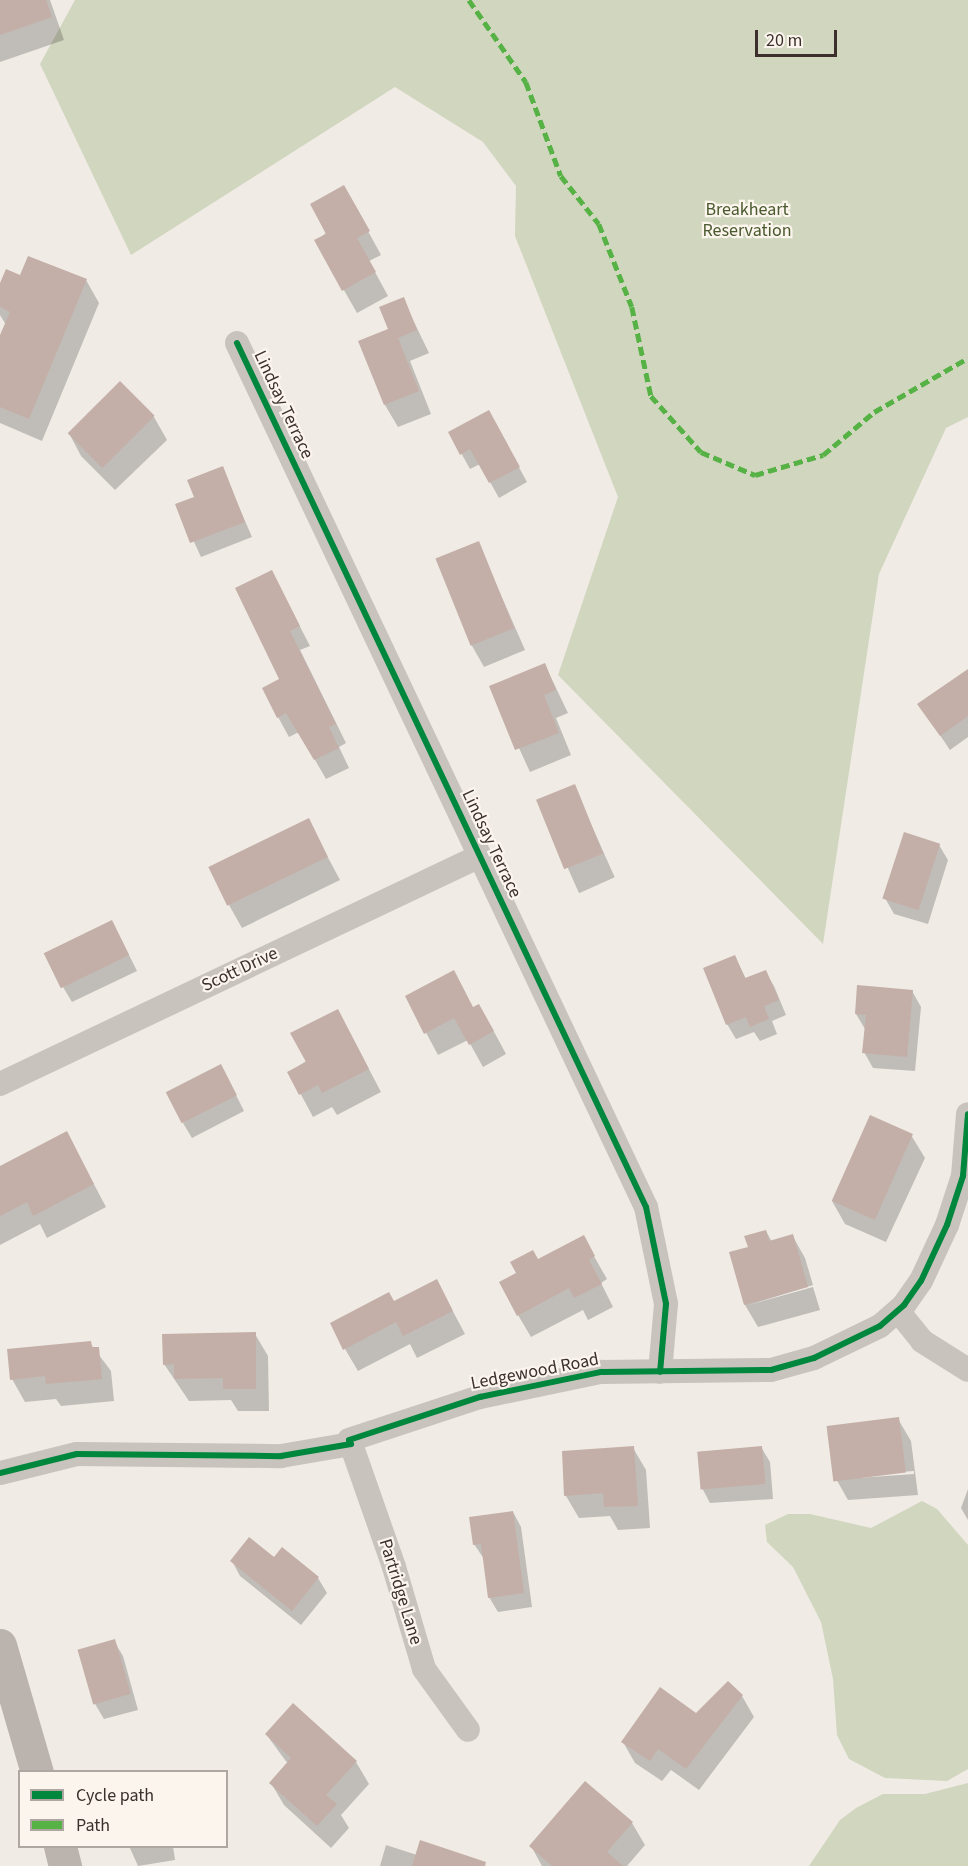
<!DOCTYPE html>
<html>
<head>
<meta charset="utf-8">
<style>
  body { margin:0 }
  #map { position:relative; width:968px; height:1866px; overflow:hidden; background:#f0ebe5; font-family:"Source Sans 3",sans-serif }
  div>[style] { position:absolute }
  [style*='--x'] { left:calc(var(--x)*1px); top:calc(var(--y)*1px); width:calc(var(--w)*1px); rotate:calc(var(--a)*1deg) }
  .green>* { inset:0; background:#d1d6bf }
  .shadow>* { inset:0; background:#0003; transform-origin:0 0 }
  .building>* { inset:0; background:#c3afa7; transform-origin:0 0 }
  .street>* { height:24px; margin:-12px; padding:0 12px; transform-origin:12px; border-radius:12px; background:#c9c3be }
  .secondary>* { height:33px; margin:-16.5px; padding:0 16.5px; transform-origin:16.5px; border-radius:16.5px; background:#bab3ae }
  .quiet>* { height:4.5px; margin-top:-2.25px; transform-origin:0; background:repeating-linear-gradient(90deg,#57b246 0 9px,transparent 0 13.5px) }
  .cycleway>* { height:6px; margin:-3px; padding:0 3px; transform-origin:3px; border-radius:3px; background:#00873e }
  span { translate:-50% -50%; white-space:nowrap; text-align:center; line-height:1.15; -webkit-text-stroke:4.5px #fbf5ee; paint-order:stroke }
  .park-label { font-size:18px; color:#4a5a2e }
  .street-label { font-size:18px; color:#3b302b }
  .legend { position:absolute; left:18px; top:1770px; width:210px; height:78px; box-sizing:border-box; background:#fbf5ee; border:2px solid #aea6a0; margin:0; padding:8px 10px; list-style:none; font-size:18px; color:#3b302b }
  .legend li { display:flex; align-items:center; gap:12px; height:30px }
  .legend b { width:30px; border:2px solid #aea6a0 }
  .scale { position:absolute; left:755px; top:30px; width:82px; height:27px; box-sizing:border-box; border:3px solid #3b302b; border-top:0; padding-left:8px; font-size:18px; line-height:21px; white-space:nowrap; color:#3b302b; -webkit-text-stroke:4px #fbf5ee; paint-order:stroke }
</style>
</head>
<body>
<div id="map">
  <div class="green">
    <div style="clip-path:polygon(75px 0,968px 0,968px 417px,946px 428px,879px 574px,823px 944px,558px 675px,618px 497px,515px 236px,516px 186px,483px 142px,395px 87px,131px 255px,40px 64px)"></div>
    <div style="clip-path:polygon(922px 1501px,937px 1509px,968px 1545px,968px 1769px,947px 1781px,885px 1778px,849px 1759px,837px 1735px,833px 1679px,821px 1622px,793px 1567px,767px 1542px,765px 1525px,788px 1514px,810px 1514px,871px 1528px)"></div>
    <div style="clip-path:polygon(968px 1783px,968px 1866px,809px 1866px,840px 1820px,856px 1808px,883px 1794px,925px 1794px)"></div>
  </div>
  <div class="shadow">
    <div style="clip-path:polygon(0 0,50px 0,64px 40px,0 62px)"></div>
    <div style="clip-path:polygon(356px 209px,381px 255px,369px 261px,388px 296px,357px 313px,316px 241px)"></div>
    <div style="clip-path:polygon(21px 277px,86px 280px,99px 303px,42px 441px,0 423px,0 339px,6px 325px,0 315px,0 287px)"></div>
    <div style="clip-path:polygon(403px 299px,429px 353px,410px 361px,431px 414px,398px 427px,385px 405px,390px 330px)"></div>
    <div style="clip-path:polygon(154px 417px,167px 440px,115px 490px,81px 456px,69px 433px)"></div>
    <div style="clip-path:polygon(497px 427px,527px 482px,499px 498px,480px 464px,470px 469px,450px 433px)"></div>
    <div style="clip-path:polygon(222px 468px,252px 537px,201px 557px,177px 505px,196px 497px)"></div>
    <div style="clip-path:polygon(478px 543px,525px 650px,484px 667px,471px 644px)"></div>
    <div style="clip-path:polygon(272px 572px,310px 646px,300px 650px,346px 743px,339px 747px,349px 768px,326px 779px,299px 732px,289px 737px,278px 717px,281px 679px)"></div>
    <div style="clip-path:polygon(545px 665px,568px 713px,556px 718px,571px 755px,530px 772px,491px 687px)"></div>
    <div style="clip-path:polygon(968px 675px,968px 737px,950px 750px,919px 704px)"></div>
    <div style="left:574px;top:786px;width:100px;height:39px;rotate:66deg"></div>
    <div style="clip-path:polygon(308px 820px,340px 880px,242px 928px,229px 905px)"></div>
    <div style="clip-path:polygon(939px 845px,948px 860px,928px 924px,894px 914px,885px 898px)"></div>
    <div style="clip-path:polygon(120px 937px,137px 971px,72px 1002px,63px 987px)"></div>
    <div style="clip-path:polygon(735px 957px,746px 979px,765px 971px,774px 986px,786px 1015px,772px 1021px,777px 1034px,760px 1041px,754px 1032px,736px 1039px,727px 1024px)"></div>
    <div style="clip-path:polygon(912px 991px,921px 1007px,915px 1071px,873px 1068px,864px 1052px,865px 1029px,856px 1014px)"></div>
    <div style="clip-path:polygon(407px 997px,473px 1008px,492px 1028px,506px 1054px,483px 1067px,468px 1040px,438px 1055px)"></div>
    <div style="clip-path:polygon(350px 1033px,381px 1092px,337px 1115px,332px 1107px,313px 1117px,289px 1072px)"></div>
    <div style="clip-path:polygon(229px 1081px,244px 1111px,192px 1138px,183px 1123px)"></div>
    <div style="clip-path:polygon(911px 1135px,925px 1158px,886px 1242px,845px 1224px,832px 1201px)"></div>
    <div style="clip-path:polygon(79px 1156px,106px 1207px,47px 1238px,40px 1224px,0 1245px,0 1168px)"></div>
    <div style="clip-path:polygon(766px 1231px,772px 1242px,792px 1235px,805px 1258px,813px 1285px,749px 1305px,813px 1287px,820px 1310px,758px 1327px,745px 1305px,749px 1248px)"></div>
    <div style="clip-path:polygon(583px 1237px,607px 1279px,601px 1283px,613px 1307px,588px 1320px,583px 1310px,531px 1337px,518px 1315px,537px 1261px)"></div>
    <div style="clip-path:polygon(394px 1303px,449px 1304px,465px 1334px,417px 1358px,410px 1344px,358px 1371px,345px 1349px)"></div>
    <div style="clip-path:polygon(255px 1334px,268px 1356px,269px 1411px,238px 1411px,231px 1400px,189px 1401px,164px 1364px)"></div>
    <div style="clip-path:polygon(90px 1343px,111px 1371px,114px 1401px,61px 1406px,56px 1399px,25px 1402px,12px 1379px)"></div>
    <div style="clip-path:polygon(evenodd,898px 1419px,911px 1441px,918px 1495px,848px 1500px,835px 1477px,898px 1419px,914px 1471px,914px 1474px,843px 1479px,843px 1476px,914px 1471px)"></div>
    <div style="clip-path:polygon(761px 1447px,770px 1462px,773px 1499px,710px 1503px,702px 1488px,699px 1452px)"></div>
    <div style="clip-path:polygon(633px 1448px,646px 1470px,650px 1528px,618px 1530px,610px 1516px,579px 1518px,566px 1496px)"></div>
    <div style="clip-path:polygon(968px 1489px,968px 1520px,961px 1508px)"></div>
    <div style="clip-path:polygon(513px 1512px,521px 1527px,532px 1607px,498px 1612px,489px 1597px,484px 1559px,474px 1544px)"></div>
    <div style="clip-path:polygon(282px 1549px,318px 1578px,327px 1593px,301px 1625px,240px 1576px,232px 1561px,275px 1559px)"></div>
    <div style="clip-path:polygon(114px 1641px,123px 1656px,138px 1710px,104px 1719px,95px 1704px)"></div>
    <div style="clip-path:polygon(742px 1696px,754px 1717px,699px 1790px,671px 1770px,662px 1781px,635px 1763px,623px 1742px)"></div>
    <div style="clip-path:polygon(266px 1734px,356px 1762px,369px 1784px,341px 1815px,349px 1828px,331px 1848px,284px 1805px,271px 1783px,288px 1764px)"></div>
    <div style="clip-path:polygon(632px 1823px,645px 1845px,627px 1866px,542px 1866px,531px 1846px)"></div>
    <div style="clip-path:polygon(386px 1845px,417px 1855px,471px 1866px,380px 1866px)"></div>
    <div style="clip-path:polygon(129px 1846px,173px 1846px,175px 1860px,138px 1866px)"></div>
  </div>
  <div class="building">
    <div style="clip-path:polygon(0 0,46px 0,52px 17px,0 35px)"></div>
    <div style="clip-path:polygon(344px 185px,370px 231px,357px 238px,376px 272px,342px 291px,314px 240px,326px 234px,310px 204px)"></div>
    <div style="clip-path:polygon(28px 256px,87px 279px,29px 419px,0 407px,0 335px,10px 312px,0 307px,0 283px,6px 269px,20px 275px)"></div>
    <div style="clip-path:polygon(404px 297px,417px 330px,398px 338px,419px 391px,384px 405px,358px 341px,388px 329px,379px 307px)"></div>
    <div style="left:120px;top:381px;width:49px;height:74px;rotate:45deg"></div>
    <div style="clip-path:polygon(489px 410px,520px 467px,489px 483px,470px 449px,460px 455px,448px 432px)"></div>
    <div style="clip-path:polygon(223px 466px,245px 522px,190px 543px,175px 504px,194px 497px,187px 480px)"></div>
    <div style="left:479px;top:541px;width:94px;height:47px;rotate:68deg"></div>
    <div style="clip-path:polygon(272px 570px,300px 626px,290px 631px,336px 724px,329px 727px,339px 748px,314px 760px,286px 713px,277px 718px,262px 688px,279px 679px,235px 588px)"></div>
    <div style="clip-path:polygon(545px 663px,556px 690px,544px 695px,559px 733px,515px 750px,489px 686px)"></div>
    <div style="clip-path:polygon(968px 669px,968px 716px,940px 736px,917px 704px)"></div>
    <div style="left:575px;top:784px;width:75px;height:42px;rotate:68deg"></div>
    <div style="left:309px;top:818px;width:43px;height:112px;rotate:64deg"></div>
    <div style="left:904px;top:832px;width:38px;height:70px;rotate:18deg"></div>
    <div style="left:112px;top:920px;width:39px;height:76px;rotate:64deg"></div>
    <div style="clip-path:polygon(735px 955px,745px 978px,766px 970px,779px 1000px,764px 1006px,769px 1019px,750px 1027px,746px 1017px,726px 1025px,703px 968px)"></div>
    <div style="clip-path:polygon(454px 970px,473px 1007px,479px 1004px,494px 1031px,469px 1045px,454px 1018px,424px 1034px,405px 996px)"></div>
    <div style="clip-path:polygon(857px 985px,913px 990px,907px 1057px,862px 1053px,866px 1015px,855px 1014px)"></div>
    <div style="clip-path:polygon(338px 1009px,369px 1069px,322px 1093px,318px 1085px,299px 1095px,287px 1072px,306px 1062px,290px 1033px)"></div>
    <div style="left:221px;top:1064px;width:35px;height:62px;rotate:63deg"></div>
    <div style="left:870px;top:1115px;width:47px;height:94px;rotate:24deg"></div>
    <div style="clip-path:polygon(67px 1131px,94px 1184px,33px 1216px,27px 1202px,0 1216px,0 1166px)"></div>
    <div style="clip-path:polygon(766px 1230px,769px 1241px,793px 1234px,808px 1287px,744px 1305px,729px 1252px,748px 1247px,744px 1236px)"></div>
    <div style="clip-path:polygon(584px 1235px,595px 1256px,589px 1260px,602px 1284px,574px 1298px,569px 1288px,517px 1316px,499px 1282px,516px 1273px,510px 1262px,533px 1250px,538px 1259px)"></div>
    <div style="clip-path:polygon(437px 1279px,453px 1311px,403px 1336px,396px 1322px,343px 1350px,330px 1323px,389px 1292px,394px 1301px)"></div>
    <div style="clip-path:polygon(256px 1332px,256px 1389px,223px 1389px,223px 1378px,174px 1379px,174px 1364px,163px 1365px,162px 1334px)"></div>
    <div style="clip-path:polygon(91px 1341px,92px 1347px,99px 1347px,102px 1379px,46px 1384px,45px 1376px,10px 1380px,7px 1349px)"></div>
    <div style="left:899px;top:1417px;width:56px;height:73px;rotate:83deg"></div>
    <div style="clip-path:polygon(634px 1446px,638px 1506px,604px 1507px,603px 1493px,564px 1496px,562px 1451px)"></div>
    <div style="left:762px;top:1446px;width:38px;height:65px;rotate:85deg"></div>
    <div style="clip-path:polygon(513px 1511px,524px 1593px,488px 1598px,481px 1544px,473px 1545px,469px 1517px)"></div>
    <div style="clip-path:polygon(249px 1537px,274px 1557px,282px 1547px,319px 1577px,292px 1611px,230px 1561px)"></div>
    <div style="left:115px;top:1639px;width:57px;height:39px;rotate:74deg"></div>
    <div style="clip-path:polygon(728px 1681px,743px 1695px,686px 1769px,658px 1749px,650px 1761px,621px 1742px,660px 1687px,696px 1713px)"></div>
    <div style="clip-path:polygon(293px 1703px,357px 1761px,326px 1795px,337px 1804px,317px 1826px,269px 1783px,291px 1758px,265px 1734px)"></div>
    <div style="clip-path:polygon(585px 1781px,633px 1822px,607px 1852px,623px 1866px,552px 1866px,529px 1846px)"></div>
    <div style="clip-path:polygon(420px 1840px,486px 1862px,485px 1866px,412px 1866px)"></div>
  </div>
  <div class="street">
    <div style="--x:237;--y:343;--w:956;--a:64.67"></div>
    <div style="--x:646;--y:1207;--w:99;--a:78.3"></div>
    <div style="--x:666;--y:1304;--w:68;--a:95"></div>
    <div style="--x:0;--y:1084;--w:531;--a:-25.41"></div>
    <div style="--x:898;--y:1311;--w:38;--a:51"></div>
    <div style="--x:922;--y:1341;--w:54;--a:32.2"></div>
    <div style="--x:351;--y:1444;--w:130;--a:70.7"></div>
    <div style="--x:394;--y:1567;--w:106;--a:73.6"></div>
    <div style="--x:424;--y:1669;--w:75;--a:54.2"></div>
    <div style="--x:0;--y:1473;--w:79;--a:-13.9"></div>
    <div style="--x:77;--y:1454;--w:204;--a:0.6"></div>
    <div style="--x:281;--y:1456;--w:71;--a:-9.7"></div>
    <div style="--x:351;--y:1444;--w:4;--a:-117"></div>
    <div style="--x:349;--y:1440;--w:138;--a:-18.2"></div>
    <div style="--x:480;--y:1397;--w:124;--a:-11.7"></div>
    <div style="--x:601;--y:1372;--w:170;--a:-0.7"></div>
    <div style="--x:771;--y:1370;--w:45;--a:-15.6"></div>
    <div style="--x:814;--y:1358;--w:73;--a:-25.9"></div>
    <div style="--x:880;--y:1326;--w:32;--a:-41"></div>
    <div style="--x:904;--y:1305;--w:29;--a:-55"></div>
    <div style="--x:921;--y:1281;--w:62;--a:-65.1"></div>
    <div style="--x:947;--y:1225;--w:52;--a:-71.9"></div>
    <div style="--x:963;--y:1176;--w:62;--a:-85.4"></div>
  </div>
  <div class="secondary">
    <div style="--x:0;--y:1645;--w:132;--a:73.8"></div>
    <div style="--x:60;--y:1846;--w:21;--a:76"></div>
  </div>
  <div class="quiet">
    <div style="--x:469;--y:0;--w:100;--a:55.2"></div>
    <div style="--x:526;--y:82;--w:100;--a:69.6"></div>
    <div style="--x:561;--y:176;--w:61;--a:51.6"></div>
    <div style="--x:599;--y:224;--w:89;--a:68.3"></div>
    <div style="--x:632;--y:307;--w:91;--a:77.9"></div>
    <div style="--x:651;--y:396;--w:75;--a:48.2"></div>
    <div style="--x:701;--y:452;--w:59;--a:23.1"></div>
    <div style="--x:755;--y:475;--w:71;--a:-16.4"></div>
    <div style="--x:823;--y:455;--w:67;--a:-40.1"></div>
    <div style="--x:874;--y:412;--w:108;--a:-29.9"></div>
  </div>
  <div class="cycleway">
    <div style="--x:237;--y:343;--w:956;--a:64.67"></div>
    <div style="--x:646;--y:1207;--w:99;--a:78.3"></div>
    <div style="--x:666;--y:1304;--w:68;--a:95"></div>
    <div style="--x:0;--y:1473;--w:79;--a:-13.9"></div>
    <div style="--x:77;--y:1454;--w:204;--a:0.6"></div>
    <div style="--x:281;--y:1456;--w:71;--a:-9.7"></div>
    <div style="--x:351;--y:1444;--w:4;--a:-117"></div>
    <div style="--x:349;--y:1440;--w:138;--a:-18.2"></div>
    <div style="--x:480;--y:1397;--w:124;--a:-11.7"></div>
    <div style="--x:601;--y:1372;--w:170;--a:-0.7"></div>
    <div style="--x:771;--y:1370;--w:45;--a:-15.6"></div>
    <div style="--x:814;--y:1358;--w:73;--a:-25.9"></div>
    <div style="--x:880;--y:1326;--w:32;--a:-41"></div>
    <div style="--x:904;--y:1305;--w:29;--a:-55"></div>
    <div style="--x:921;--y:1281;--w:62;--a:-65.1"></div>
    <div style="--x:947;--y:1225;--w:52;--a:-71.9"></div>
    <div style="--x:963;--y:1176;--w:62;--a:-85.4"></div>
  </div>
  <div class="park-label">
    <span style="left:747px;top:221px">Breakheart<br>Reservation</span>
  </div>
  <div class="street-label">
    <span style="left:283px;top:405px;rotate:65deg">Lindsay Terrace</span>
    <span style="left:491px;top:844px;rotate:65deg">Lindsay Terrace</span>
    <span style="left:240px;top:970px;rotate:-25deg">Scott Drive</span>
    <span style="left:535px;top:1372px;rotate:-11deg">Ledgewood Road</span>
    <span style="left:400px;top:1592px;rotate:73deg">Partridge Lane</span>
  </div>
  <ul class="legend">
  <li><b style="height:8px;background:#00873e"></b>Cycle path</li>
  <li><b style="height:8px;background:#57b246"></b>Path</li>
  </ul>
  <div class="scale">20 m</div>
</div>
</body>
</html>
